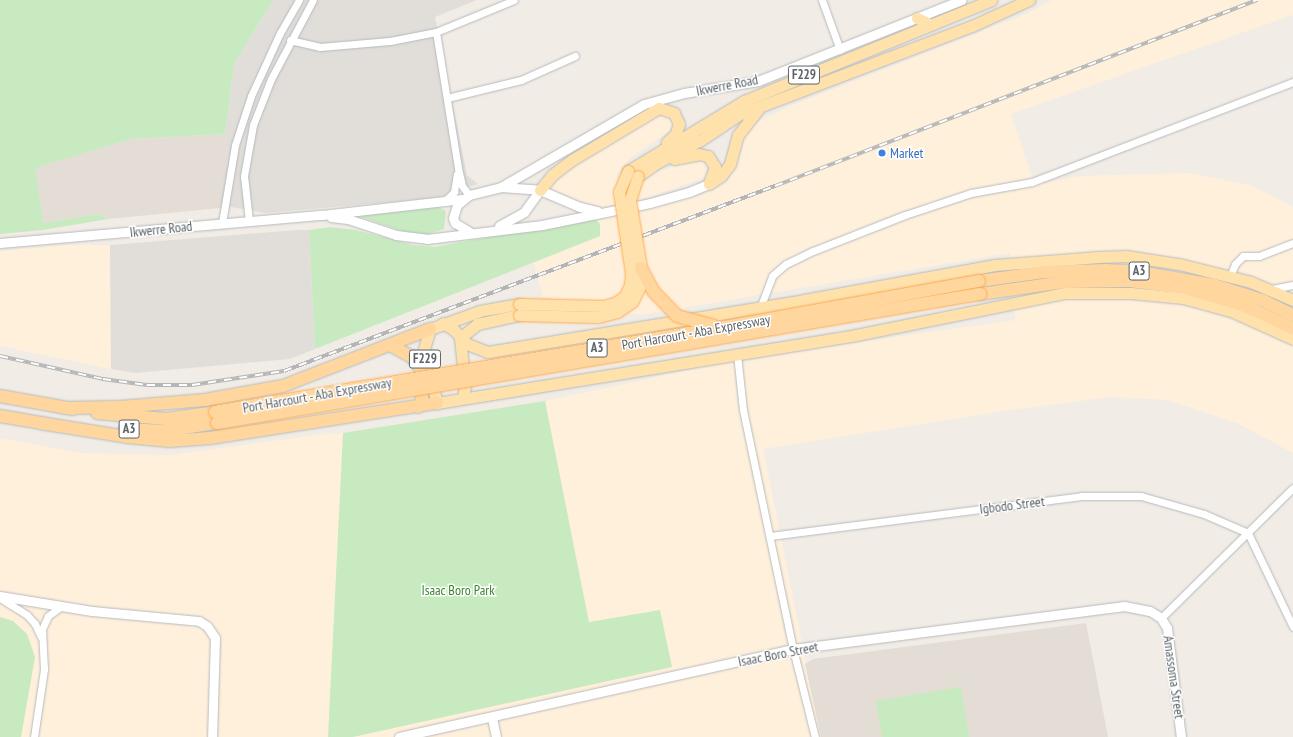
<!DOCTYPE html>
<html>
<head>
<meta charset="utf-8">
<style>
  body { margin:0 }
  #map { position:relative; width:1293px; height:737px; overflow:hidden; background:#f1ece5; font-family:"PT Sans Narrow",sans-serif }
  div>[style] { position:absolute }
  [style*='--x'] { left:calc(var(--x)*1px); top:calc(var(--y)*1px); width:calc(var(--w)*1px); rotate:calc(var(--a)*1deg) }
  .commercial>* { inset:0; background:#fff0dc }
  .industrial>* { inset:0; background:#e1deda }
  .education>* { inset:0; background:#e3ddd6 }
  .green>* { inset:0; background:#c8eac0 }
  .roads { filter:drop-shadow(0 0 1px #b6babd) drop-shadow(0 0 1px #b6babd) }
  .minor>* { height:7px; margin:-3.5px; padding:0 3.5px; transform-origin:3.5px; border-radius:3.5px; background:#fff }
  .tertiary>* { height:9px; margin:-4.5px; padding:0 4.5px; transform-origin:4.5px; border-radius:4.5px; background:#fff }
  .primary>* { height:11px; margin:-5.5px; padding:0 5.5px; transform-origin:5.5px; border-radius:5.5px; background:#ffe1ac }
  .trunk>* { height:12px; margin:-6px; padding:0 6px; transform-origin:6px; border-radius:6px; background:#ffd69d }
  .rail>* { height:4px; margin-top:-2px; transform-origin:0; background:repeating-linear-gradient(90deg,#fff 0 8px,#b4b5b6 0 16px); box-sizing:border-box; border-block:1px solid #b4b5b6 }
  .bridges { filter:drop-shadow(0 0 1px #feab51) drop-shadow(0 0 1px #feab51) }
  .primary-bridge>* { height:11px; margin:-5.5px; padding:0 5.5px; transform-origin:5.5px; border-radius:5.5px; background:#ffe1ac }
  .trunk-bridge>* { height:12px; margin:-6px; padding:0 6px; transform-origin:6px; border-radius:6px; background:#ffd69d }
  .dots>* { width:11px; height:11px; translate:-50% -50%; box-sizing:border-box; border:2px solid #fff; border-radius:50% }
  span { translate:-50% -50%; white-space:nowrap; text-align:center; line-height:1.15; -webkit-text-stroke:3px #fff; paint-order:stroke }
  .shield-label span { padding:1px 3px; background:#fff; border:1px solid; border-radius:3px; -webkit-text-stroke-width:0 }
  .shield-label { font-size:13px; color:#5d6367; font-weight:700 }
  .street-label { font-size:14px; color:#5d6367 }
  .shop-label { font-size:14px; color:#366cbe }
  .left { translate:0 -50%; text-align:left }
  .park-label { font-size:14px; color:#3a852d }
</style>
</head>
<body>
<div id="map">
  <div class="commercial">
    <div style="clip-path:polygon(1052px 0,1293px 0,1293px 15px,1011px 114px,1035px 185px,1079px 176px,1191px 173px,1253px 186px,1293px 207px,1293px 453px,1239px 424px,1167px 400px,1111px 397px,1011px 410px,763px 449px,821px 737px,0 737px,0 438px,81px 453px,171px 455px,316px 435px,343px 433px,545px 401px,744px 358px,1015px 320px,1010px 253px,640px 315px,543px 297px,534px 263px,600px 236px,595px 218px,701px 195px,727px 180px,736px 165px,742px 140px,752px 125px,790px 106px,1026px 14px)"></div>
    <div style="clip-path:polygon(656px 114px,668px 115px,674px 121px,672px 129px,630px 158px,616px 175px,617px 179px,638px 184px,647px 175px,696px 159px,706px 161px,708px 164px,706px 177px,641px 200px,602px 207px,585px 203px,549px 189px,558px 177px)"></div>
    <div style="clip-path:polygon(67px 245px,110px 245px,111px 369px,0 346px,0 251px)"></div>
  </div>
  <div class="industrial">
    <div style="clip-path:polygon(273px 0,477px 0,435px 17px,467px 175px,478px 184px,437px 198px,266px 213px,231px 207px,225px 134px,234px 64px)"></div>
    <div style="clip-path:polygon(296px 230px,309px 230px,315px 349px,290px 359px,135px 373px,111px 369px,110px 245px)"></div>
  </div>
  <div class="education">
    <div style="clip-path:polygon(225px 134px,231px 207px,108px 219px,99px 214px,43px 223px,34px 168px,131px 139px)"></div>
    <div style="clip-path:polygon(1086px 623px,1108px 737px,821px 737px,805px 664px,813px 659px)"></div>
  </div>
  <div class="green">
    <div style="clip-path:polygon(0 0,273px 0,234px 64px,225px 134px,131px 139px,35px 168px,43px 223px,99px 214px,108px 219px,43px 230px,0 234px)"></div>
    <div style="clip-path:polygon(438px 207px,446px 211px,444px 229px,425px 235px,405px 232px,361px 217px,364px 214px)"></div>
    <div style="clip-path:polygon(595px 218px,600px 224px,600px 236px,315px 349px,309px 230px,330px 227px,356px 230px,413px 245px,434px 247px)"></div>
    <div style="clip-path:polygon(545px 401px,589px 622px,660px 610px,672px 667px,353px 737px,328px 737px,343px 433px)"></div>
    <div style="clip-path:polygon(0 617px,13px 621px,27px 634px,35px 657px,21px 737px,0 737px)"></div>
    <div style="clip-path:polygon(961px 687px,969px 737px,882px 737px,876px 701px)"></div>
  </div>
  <div class="roads">
    <div class="minor">
      <div style="--x:822;--y:0;--w:53;--a:70.2"></div>
      <div style="--x:436;--y:32;--w:138;--a:80.8"></div>
      <div style="--x:458;--y:168;--w:18;--a:77"></div>
      <div style="--x:462;--y:186;--w:11;--a:52"></div>
      <div style="--x:290;--y:40;--w:31;--a:13"></div>
      <div style="--x:320;--y:47;--w:70;--a:-4.9"></div>
      <div style="--x:390;--y:41;--w:47;--a:-11.1"></div>
      <div style="--x:436;--y:32;--w:84;--a:-22.3"></div>
      <div style="--x:447;--y:98;--w:76;--a:-13.7"></div>
      <div style="--x:521;--y:80;--w:59;--a:-24"></div>
      <div style="--x:445;--y:201;--w:13;--a:-45"></div>
      <div style="--x:454;--y:192;--w:18;--a:-81"></div>
      <div style="--x:249;--y:221;--w:45;--a:-96.3"></div>
      <div style="--x:244;--y:176;--w:52;--a:-80"></div>
      <div style="--x:253;--y:125;--w:49;--a:-68.6"></div>
      <div style="--x:271;--y:79;--w:89;--a:-62"></div>
      <div style="--x:222;--y:223;--w:79;--a:-80.5"></div>
      <div style="--x:235;--y:145;--w:52;--a:-71.9"></div>
      <div style="--x:251;--y:96;--w:69;--a:-65.3"></div>
      <div style="--x:280;--y:33;--w:38;--a:-60"></div>
      <div style="--x:1230;--y:276;--w:13;--a:-67"></div>
      <div style="--x:1235;--y:264;--w:11;--a:-45"></div>
      <div style="--x:1243;--y:256;--w:16;--a:0"></div>
      <div style="--x:1259;--y:256;--w:36;--a:-21"></div>
      <div style="--x:1272;--y:289;--w:21;--a:-11"></div>
      <div style="--x:760;--y:308;--w:34;--a:-69"></div>
      <div style="--x:772;--y:276;--w:18;--a:-41"></div>
      <div style="--x:786;--y:264;--w:30;--a:-26"></div>
      <div style="--x:813;--y:251;--w:99;--a:-21.4"></div>
      <div style="--x:905;--y:215;--w:70;--a:-18.4"></div>
      <div style="--x:971;--y:193;--w:62;--a:-10.2"></div>
      <div style="--x:1032;--y:182;--w:280;--a:-21"></div>
      <div style="--x:737;--y:354;--w:56;--a:83.9"></div>
      <div style="--x:743;--y:410;--w:244;--a:78.2"></div>
      <div style="--x:793;--y:649;--w:91;--a:76"></div>
      <div style="--x:770;--y:536;--w:314;--a:-7.3"></div>
      <div style="--x:1081;--y:496;--w:60;--a:0"></div>
      <div style="--x:1141;--y:496;--w:66;--a:15.9"></div>
      <div style="--x:1204;--y:514;--w:48;--a:23.4"></div>
      <div style="--x:1248;--y:533;--w:104;--a:64.4"></div>
      <div style="--x:0;--y:598;--w:32;--a:32"></div>
      <div style="--x:27;--y:615;--w:12;--a:48"></div>
      <div style="--x:35;--y:624;--w:14;--a:65"></div>
      <div style="--x:1161;--y:618;--w:185;--a:-44.6"></div>
      <div style="--x:34;--y:737;--w:69;--a:-81.6"></div>
      <div style="--x:44;--y:669;--w:40;--a:-92.9"></div>
      <div style="--x:42;--y:629;--w:14;--a:-65"></div>
      <div style="--x:48;--y:616;--w:17;--a:-36"></div>
    </div>
    <div class="tertiary">
      <div style="--x:501;--y:187;--w:165;--a:-30.1"></div>
      <div style="--x:644;--y:104;--w:41;--a:-15.4"></div>
      <div style="--x:684;--y:93;--w:75;--a:-9.2"></div>
      <div style="--x:758;--y:81;--w:219;--a:-21.7"></div>
      <div style="--x:331;--y:217;--w:17;--a:7"></div>
      <div style="--x:348;--y:219;--w:51;--a:18.4"></div>
      <div style="--x:396;--y:235;--w:31;--a:7"></div>
      <div style="--x:427;--y:239;--w:116;--a:-6.9"></div>
      <div style="--x:542;--y:225;--w:110;--a:-11.5"></div>
      <div style="--x:650;--y:203;--w:41;--a:-15.8"></div>
      <div style="--x:689;--y:192;--w:22;--a:-22"></div>
      <div style="--x:499;--y:226;--w:29;--a:-29"></div>
      <div style="--x:524;--y:212;--w:27;--a:-54"></div>
      <div style="--x:470;--y:232;--w:17;--a:-149"></div>
      <div style="--x:455;--y:223;--w:5;--a:-112"></div>
      <div style="--x:453;--y:218;--w:14;--a:-73"></div>
      <div style="--x:457;--y:205;--w:16;--a:-40"></div>
      <div style="--x:469;--y:195;--w:33;--a:-14"></div>
      <div style="--x:501;--y:187;--w:39;--a:4"></div>
      <div style="--x:540;--y:190;--w:43;--a:23"></div>
      <div style="--x:580;--y:207;--w:18;--a:13"></div>
      <div style="--x:0;--y:243;--w:323;--a:-5"></div>
      <div style="--x:322;--y:215;--w:141;--a:-6.5"></div>
      <div style="--x:0;--y:596;--w:93;--a:9.3"></div>
      <div style="--x:92;--y:611;--w:107;--a:5.3"></div>
      <div style="--x:199;--y:621;--w:9;--a:32"></div>
      <div style="--x:207;--y:626;--w:14;--a:56"></div>
      <div style="--x:215;--y:638;--w:99;--a:91.7"></div>
      <div style="--x:492;--y:718;--w:19;--a:78"></div>
      <div style="--x:399;--y:737;--w:404;--a:-12.6"></div>
      <div style="--x:793;--y:649;--w:334;--a:-7.4"></div>
      <div style="--x:1124;--y:606;--w:26;--a:11"></div>
      <div style="--x:1150;--y:611;--w:13;--a:32"></div>
      <div style="--x:1161;--y:618;--w:12;--a:59"></div>
      <div style="--x:1167;--y:628;--w:110;--a:82.7"></div>
    </div>
    <div class="primary">
      <div style="--x:917;--y:18;--w:14;--a:25"></div>
      <div style="--x:674;--y:159;--w:25;--a:-11"></div>
      <div style="--x:699;--y:154;--w:9;--a:13"></div>
      <div style="--x:708;--y:156;--w:13;--a:58"></div>
      <div style="--x:715;--y:167;--w:17;--a:111"></div>
      <div style="--x:628;--y:171;--w:135;--a:-31.1"></div>
      <div style="--x:744;--y:101;--w:267;--a:-22.2"></div>
      <div style="--x:638;--y:176;--w:21;--a:-35"></div>
      <div style="--x:655;--y:164;--w:52;--a:-27.6"></div>
      <div style="--x:701;--y:140;--w:47;--a:-33.7"></div>
      <div style="--x:740;--y:114;--w:248;--a:-20.8"></div>
      <div style="--x:972;--y:26;--w:63;--a:-24.5"></div>
      <div style="--x:709;--y:184;--w:14;--a:-34"></div>
      <div style="--x:721;--y:176;--w:15;--a:-53"></div>
      <div style="--x:730;--y:164;--w:30;--a:-75"></div>
      <div style="--x:738;--y:135;--w:33;--a:-52"></div>
      <div style="--x:540;--y:190;--w:19;--a:-51"></div>
      <div style="--x:552;--y:175;--w:25;--a:-37"></div>
      <div style="--x:572;--y:160;--w:101;--a:-30.9"></div>
      <div style="--x:659;--y:108;--w:16;--a:18"></div>
      <div style="--x:674;--y:113;--w:12;--a:66"></div>
      <div style="--x:679;--y:124;--w:12;--a:110"></div>
      <div style="--x:675;--y:135;--w:11;--a:139"></div>
      <div style="--x:519;--y:304;--w:40;--a:170"></div>
      <div style="--x:480;--y:311;--w:53;--a:160.2"></div>
      <div style="--x:430;--y:329;--w:21;--a:107"></div>
      <div style="--x:424;--y:349;--w:56;--a:76.5"></div>
      <div style="--x:437;--y:403;--w:424;--a:-9.2"></div>
      <div style="--x:856;--y:335;--w:212;--a:-11.4"></div>
      <div style="--x:1064;--y:293;--w:67;--a:0"></div>
      <div style="--x:1131;--y:293;--w:52;--a:5.5"></div>
      <div style="--x:1183;--y:298;--w:50;--a:15.2"></div>
      <div style="--x:1231;--y:311;--w:68;--a:24.3"></div>
      <div style="--x:443;--y:323;--w:13;--a:32"></div>
      <div style="--x:454;--y:330;--w:19;--a:47"></div>
      <div style="--x:467;--y:344;--w:22;--a:21"></div>
      <div style="--x:488;--y:352;--w:320;--a:-9.3"></div>
      <div style="--x:804;--y:300;--w:194;--a:-10.4"></div>
      <div style="--x:995;--y:265;--w:104;--a:-4.4"></div>
      <div style="--x:1099;--y:257;--w:27;--a:-2"></div>
      <div style="--x:1126;--y:256;--w:54;--a:8.6"></div>
      <div style="--x:1179;--y:264;--w:74;--a:14"></div>
      <div style="--x:1251;--y:282;--w:46;--a:23.2"></div>
      <div style="--x:460;--y:338;--w:22;--a:-39"></div>
      <div style="--x:477;--y:324;--w:43;--a:-12.1"></div>
      <div style="--x:460;--y:338;--w:48;--a:84.1"></div>
      <div style="--x:465;--y:386;--w:11;--a:100"></div>
    </div>
    <div class="trunk">
      <div style="--x:979;--y:281;--w:67;--a:-7.8"></div>
      <div style="--x:1045;--y:272;--w:61;--a:-1.9"></div>
      <div style="--x:1106;--y:270;--w:34;--a:3"></div>
      <div style="--x:1140;--y:272;--w:75;--a:10"></div>
      <div style="--x:1214;--y:285;--w:50;--a:17.4"></div>
      <div style="--x:1262;--y:300;--w:34;--a:26"></div>
      <div style="--x:980;--y:294;--w:85;--a:-8.1"></div>
      <div style="--x:1064;--y:282;--w:65;--a:-0.9"></div>
      <div style="--x:1129;--y:281;--w:52;--a:6.6"></div>
      <div style="--x:1181;--y:287;--w:65;--a:16.2"></div>
      <div style="--x:1243;--y:305;--w:55;--a:24.7"></div>
      <div style="--x:390;--y:345;--w:25;--a:29"></div>
      <div style="--x:412;--y:357;--w:19;--a:54"></div>
      <div style="--x:423;--y:372;--w:28;--a:92"></div>
      <div style="--x:422;--y:400;--w:8;--a:120"></div>
      <div style="--x:0;--y:396;--w:74;--a:10.1"></div>
      <div style="--x:65;--y:408;--w:55;--a:-1"></div>
      <div style="--x:120;--y:407;--w:85;--a:-4.7"></div>
      <div style="--x:205;--y:400;--w:79;--a:-10.2"></div>
      <div style="--x:283;--y:386;--w:158;--a:-21.2"></div>
      <div style="--x:97;--y:413;--w:69;--a:5"></div>
      <div style="--x:166;--y:419;--w:49;--a:-8.1"></div>
      <div style="--x:0;--y:416;--w:49;--a:9.5"></div>
      <div style="--x:40;--y:423;--w:88;--a:9.1"></div>
      <div style="--x:127;--y:437;--w:43;--a:5.3"></div>
      <div style="--x:170;--y:441;--w:40;--a:-4.3"></div>
      <div style="--x:210;--y:438;--w:230;--a:-8.8"></div>
      <div style="--x:125;--y:429;--w:39;--a:3"></div>
      <div style="--x:164;--y:431;--w:54;--a:-8.6"></div>
    </div>
  </div>
  <div class="rail">
    <div style="--x:0;--y:356;--w:106;--a:12.6"></div>
    <div style="--x:103;--y:379;--w:44;--a:7.8"></div>
    <div style="--x:147;--y:385;--w:45;--a:0"></div>
    <div style="--x:192;--y:385;--w:93;--a:-8.7"></div>
    <div style="--x:284;--y:371;--w:525;--a:-20.65"></div>
    <div style="--x:775;--y:186;--w:517;--a:-21.1"></div>
  </div>
  <div class="bridges">
    <div class="primary-bridge">
      <div style="--x:519;--y:304;--w:84;--a:1.4"></div>
      <div style="--x:603;--y:306;--w:12;--a:-14"></div>
      <div style="--x:615;--y:303;--w:12;--a:-35"></div>
      <div style="--x:625;--y:296;--w:12;--a:-66"></div>
      <div style="--x:630;--y:285;--w:12;--a:-85"></div>
      <div style="--x:631;--y:273;--w:82;--a:-98.4"></div>
      <div style="--x:619;--y:192;--w:23;--a:-67"></div>
      <div style="--x:519;--y:315;--w:79;--a:1.5"></div>
      <div style="--x:598;--y:317;--w:20;--a:-15"></div>
      <div style="--x:617;--y:312;--w:18;--a:-34"></div>
      <div style="--x:632;--y:302;--w:16;--a:-63"></div>
      <div style="--x:639;--y:288;--w:20;--a:-84"></div>
      <div style="--x:641;--y:268;--w:69;--a:-99.2"></div>
      <div style="--x:630;--y:200;--w:25;--a:-72"></div>
    </div>
    <div class="trunk-bridge">
      <div style="--x:641;--y:268;--w:27;--a:62"></div>
      <div style="--x:654;--y:292;--w:33;--a:46"></div>
      <div style="--x:677;--y:316;--w:38;--a:15"></div>
      <div style="--x:215;--y:412;--w:517;--a:-9.46"></div>
      <div style="--x:725;--y:327;--w:258;--a:-10.3"></div>
      <div style="--x:217;--y:423;--w:774;--a:-9.6"></div>
    </div>
  </div>
  <div class="dots">
    <div style="left:882px;top:153px;background:#3f7fe0"></div>
  </div>
  <div class="shield-label">
    <span style="left:804px;top:75px">F229</span>
    <span style="left:1139px;top:271px">A3</span>
    <span style="left:597px;top:348px">A3</span>
    <span style="left:425px;top:359px">F229</span>
    <span style="left:129px;top:429px">A3</span>
  </div>
  <div class="street-label">
    <span style="left:727px;top:85px;rotate:-11deg">Ikwerre Road</span>
    <span style="left:161px;top:229px;rotate:-6deg">Ikwerre Road</span>
    <span style="left:696px;top:332px;rotate:-10deg">Port Harcourt - Aba Expressway</span>
    <span style="left:317px;top:395px;rotate:-10deg">Port Harcourt - Aba Expressway</span>
    <span style="left:1012px;top:505px;rotate:-7deg">Igbodo Street</span>
    <span style="left:778px;top:654px;rotate:-11deg">Isaac Boro Street</span>
    <span style="left:1174px;top:677px;rotate:82deg">Amassoma Street</span>
  </div>
  <div class="shop-label">
    <span class="left" style="left:890px;top:153px">Market</span>
  </div>
  <div class="park-label">
    <span style="left:458px;top:590px">Isaac Boro Park</span>
  </div>
</div>
</body>
</html>
